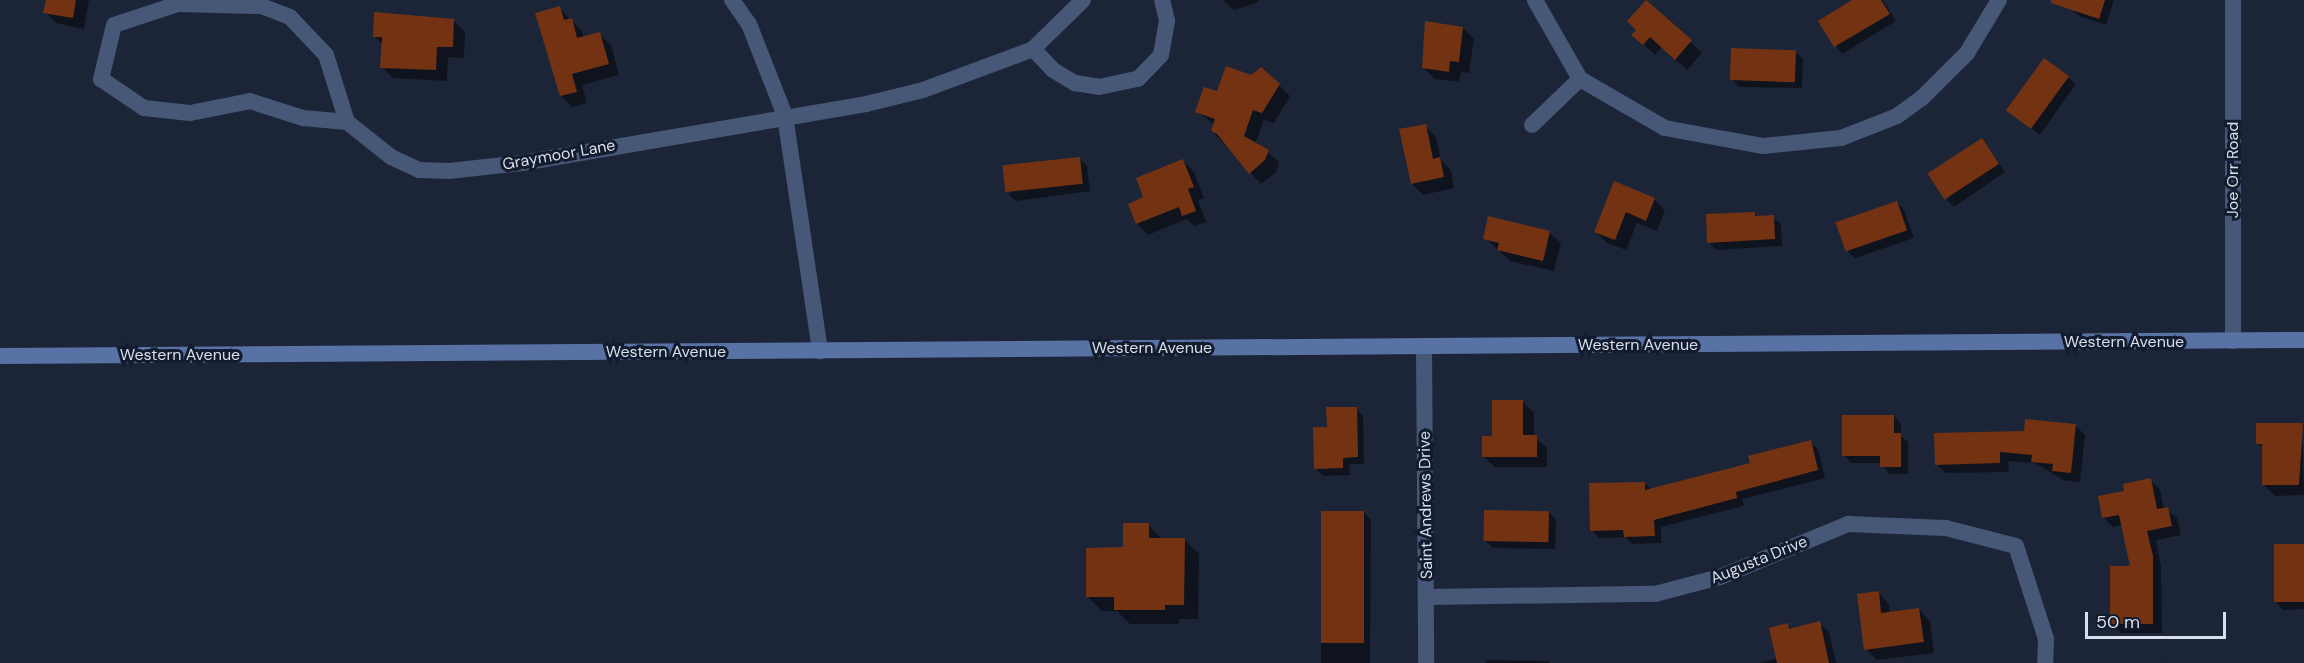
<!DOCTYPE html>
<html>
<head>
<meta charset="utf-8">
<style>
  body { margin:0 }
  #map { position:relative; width:2304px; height:663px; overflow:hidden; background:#1c2538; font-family:"DM Sans",sans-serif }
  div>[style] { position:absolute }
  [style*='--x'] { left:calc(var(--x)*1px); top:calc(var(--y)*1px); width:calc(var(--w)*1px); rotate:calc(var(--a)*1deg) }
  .shadow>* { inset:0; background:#0007; transform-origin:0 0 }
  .building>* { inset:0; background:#733312; transform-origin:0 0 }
  .minor>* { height:16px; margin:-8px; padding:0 8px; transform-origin:8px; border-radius:8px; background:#475777 }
  .tertiary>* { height:16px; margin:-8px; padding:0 8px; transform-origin:8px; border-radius:8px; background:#475777 }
  .secondary>* { height:16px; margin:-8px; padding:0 8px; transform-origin:8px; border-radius:8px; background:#5972a5 }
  span { translate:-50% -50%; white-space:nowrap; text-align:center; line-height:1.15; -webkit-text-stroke:6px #131c2e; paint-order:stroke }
  .street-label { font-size:16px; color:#d8dfec }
  .scale { position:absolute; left:2085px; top:612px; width:141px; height:27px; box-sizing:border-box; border:3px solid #d8dfec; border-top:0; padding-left:8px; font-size:18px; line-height:21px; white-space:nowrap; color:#d8dfec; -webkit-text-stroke:4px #131c2e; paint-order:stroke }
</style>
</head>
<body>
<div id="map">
  <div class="shadow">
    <div style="clip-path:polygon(47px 0,89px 0,84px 29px,56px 23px,45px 12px)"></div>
    <div style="clip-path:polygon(1223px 0,1258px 0,1259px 2px,1234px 10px)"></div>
    <div style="clip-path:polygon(1855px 0,1883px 0,1896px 21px,1842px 54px,1820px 21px)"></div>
    <div style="clip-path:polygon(2074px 0,2114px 0,2106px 25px,2079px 16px,2071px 9px)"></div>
    <div style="clip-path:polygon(1646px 2px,1702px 53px,1687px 70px,1662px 47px,1655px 55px,1633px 35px)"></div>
    <div style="clip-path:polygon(559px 8px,582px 31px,584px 38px,599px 34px,611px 45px,619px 75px,582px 85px,587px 103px,572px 107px,561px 96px)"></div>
    <div style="clip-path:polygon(454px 21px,465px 32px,464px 58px,448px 57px,447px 81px,393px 78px,382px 67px,383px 45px,374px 36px)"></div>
    <div style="clip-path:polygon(1463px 28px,1474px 39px,1469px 73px,1461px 72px,1459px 82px,1435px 79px,1424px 68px)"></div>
    <div style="clip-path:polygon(1796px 52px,1803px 59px,1802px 88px,1739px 87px,1732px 79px)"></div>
    <div style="clip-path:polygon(2068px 77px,2076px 84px,2040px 135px,2009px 111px)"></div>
    <div style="clip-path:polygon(1279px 85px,1290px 96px,1274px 123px,1264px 120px,1256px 142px,1279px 162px,1276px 172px,1261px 184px,1212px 131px,1215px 125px,1197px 111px,1218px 93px)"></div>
    <div style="clip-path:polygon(1425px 126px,1436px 137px,1441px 160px,1451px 170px,1454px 188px,1423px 195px,1412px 184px)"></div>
    <div style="clip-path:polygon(1982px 140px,2005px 172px,1954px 207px,1947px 200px)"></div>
    <div style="clip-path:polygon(1079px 158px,1087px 166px,1090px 191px,1016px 201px,1008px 194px)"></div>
    <div style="clip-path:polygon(1183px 161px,1194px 172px,1204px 198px,1198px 200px,1206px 222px,1194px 226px,1187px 219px,1148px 235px,1137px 224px)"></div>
    <div style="clip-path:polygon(1615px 183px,1654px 199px,1665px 210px,1657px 231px,1637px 223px,1626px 250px,1607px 243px,1596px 232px)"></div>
    <div style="clip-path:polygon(1897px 203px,1904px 210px,1914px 238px,1855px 258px,1847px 251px)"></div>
    <div style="clip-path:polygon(1754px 213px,1758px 217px,1773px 217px,1781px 224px,1782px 246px,1716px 250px,1709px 242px)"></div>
    <div style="clip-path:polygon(1549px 232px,1561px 243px,1554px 271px,1510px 261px,1485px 238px)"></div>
    <div style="clip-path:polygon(1523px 402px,1534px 413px,1534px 437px,1547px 448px,1547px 467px,1495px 467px,1483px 456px)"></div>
    <div style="clip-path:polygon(1356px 408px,1363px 416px,1364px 464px,1349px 464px,1350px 475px,1323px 476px,1316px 468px,1328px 428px)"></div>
    <div style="clip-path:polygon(1894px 416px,1901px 424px,1901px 436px,1908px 442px,1908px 474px,1889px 474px,1882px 463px,1851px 463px,1844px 455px)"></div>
    <div style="clip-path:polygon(2075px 425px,2085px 435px,2080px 482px,2063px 480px,2035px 463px,2008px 461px,2009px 472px,1946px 473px,1936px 464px,2025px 433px)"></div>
    <div style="clip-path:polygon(2302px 425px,2304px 495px,2275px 496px,2263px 484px,2263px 448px,2258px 443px)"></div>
    <div style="clip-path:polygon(1810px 442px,1818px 449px,1825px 478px,1742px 499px,1744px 506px,1661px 527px,1661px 543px,1632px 544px,1626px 537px,1599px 538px,1591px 530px,1645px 483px,1652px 490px,1751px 464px)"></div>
    <div style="clip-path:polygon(2150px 480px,2160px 489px,2164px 509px,2177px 518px,2181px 535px,2156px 540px,2161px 566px,2162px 633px,2121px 633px,2112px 624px,2131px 567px,2122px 525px,2113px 527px,2104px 518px,2100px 497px,2126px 492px)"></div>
    <div style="clip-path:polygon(1322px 512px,1364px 512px,1371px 520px,1370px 663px,1321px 663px)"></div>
    <div style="clip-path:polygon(1549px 512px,1556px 520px,1555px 549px,1493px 548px,1485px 540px)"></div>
    <div style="clip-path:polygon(1148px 525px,1163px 540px,1184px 539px,1199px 554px,1198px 619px,1179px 619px,1179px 624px,1130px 624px,1117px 611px,1102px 611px,1088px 597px)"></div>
    <div style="clip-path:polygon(2304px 546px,2304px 609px,2283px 610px,2276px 602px)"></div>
    <div style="clip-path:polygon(1878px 592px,1889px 604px,1890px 613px,1919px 609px,1930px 621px,1934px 653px,1877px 660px,1866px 649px)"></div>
    <div style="clip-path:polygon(1819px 623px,1829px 632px,1836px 663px,1760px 663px,1778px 658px,1787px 625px,1792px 630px)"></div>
    <div style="clip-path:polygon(1486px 660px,1548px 661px,1550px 663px,1486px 663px)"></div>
    <div style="left:2165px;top:662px;width:1px;height:34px;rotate:45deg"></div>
  </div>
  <div class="building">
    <div style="clip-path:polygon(46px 0,76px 0,73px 18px,43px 13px)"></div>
    <div style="clip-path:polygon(1646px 0,1692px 40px,1675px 60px,1650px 37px,1643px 45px,1631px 35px,1636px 30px,1627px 21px)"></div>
    <div style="clip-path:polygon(1852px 0,1881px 0,1890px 14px,1834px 47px,1818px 21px)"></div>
    <div style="clip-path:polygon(2051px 0,2105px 0,2099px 19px,2051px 3px)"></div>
    <div style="clip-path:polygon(560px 6px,564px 20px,572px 18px,577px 38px,600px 32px,609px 64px,572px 74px,577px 92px,560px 96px,535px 13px)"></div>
    <div style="clip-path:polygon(374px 12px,454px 19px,453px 47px,437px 47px,436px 70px,380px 68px,382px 37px,373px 37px)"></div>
    <div style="clip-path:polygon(1425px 21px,1463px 27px,1459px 62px,1450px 61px,1449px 72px,1422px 68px)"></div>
    <div style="left:1731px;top:48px;width:65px;height:32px;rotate:2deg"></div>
    <div style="left:2044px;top:58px;width:31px;height:65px;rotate:36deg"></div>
    <div style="clip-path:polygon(1226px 66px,1251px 75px,1261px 67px,1280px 84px,1262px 113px,1253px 110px,1244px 136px,1269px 150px,1265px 160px,1249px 174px,1217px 134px,1211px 131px,1215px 119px,1195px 112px,1204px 87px,1217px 91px)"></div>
    <div style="clip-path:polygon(1426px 124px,1433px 159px,1440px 157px,1444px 177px,1411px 184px,1399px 129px)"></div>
    <div style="left:1982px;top:138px;width:31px;height:65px;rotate:57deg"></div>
    <div style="left:1080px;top:157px;width:27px;height:78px;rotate:84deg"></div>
    <div style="clip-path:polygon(1183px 159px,1194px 187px,1188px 189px,1196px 211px,1182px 216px,1179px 207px,1136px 224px,1128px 204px,1143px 197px,1136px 178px)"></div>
    <div style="clip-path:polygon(1614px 181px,1655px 198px,1646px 221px,1626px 212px,1615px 240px,1594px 232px)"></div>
    <div style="left:1897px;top:201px;width:31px;height:65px;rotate:71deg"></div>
    <div style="clip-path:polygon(1755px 212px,1755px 216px,1774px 215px,1775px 239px,1707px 243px,1706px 214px)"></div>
    <div style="clip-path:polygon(1488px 216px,1550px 231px,1543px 261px,1497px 250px,1499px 243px,1483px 239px)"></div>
    <div style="clip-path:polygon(1492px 400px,1523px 400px,1523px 435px,1537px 435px,1537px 457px,1482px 457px,1482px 436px,1492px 436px)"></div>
    <div style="clip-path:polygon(1326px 407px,1357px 407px,1358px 457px,1343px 458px,1343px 468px,1314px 469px,1313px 427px,1327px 427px)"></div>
    <div style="clip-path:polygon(1842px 415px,1894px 415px,1894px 433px,1901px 433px,1901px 467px,1880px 467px,1880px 456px,1842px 456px)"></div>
    <div style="clip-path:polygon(2025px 419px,2076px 424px,2071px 473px,2052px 471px,2053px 464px,2031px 462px,2032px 455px,2000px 452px,2000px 463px,1935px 465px,1934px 433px,2024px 431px)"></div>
    <div style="clip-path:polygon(2256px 423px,2303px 423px,2299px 485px,2262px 485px,2262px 444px,2256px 444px)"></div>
    <div style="clip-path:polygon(1811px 440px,1818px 470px,1736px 492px,1737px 498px,1654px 520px,1655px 536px,1624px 537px,1623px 530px,1590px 531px,1589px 483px,1645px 482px,1645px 490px,1750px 463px,1748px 456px)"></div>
    <div style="clip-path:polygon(2151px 478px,2157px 509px,2168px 507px,2172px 526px,2147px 531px,2153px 556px,2153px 624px,2110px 624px,2110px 566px,2130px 566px,2119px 515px,2102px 518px,2098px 496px,2124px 491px,2123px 484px)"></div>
    <div style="left:1484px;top:510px;width:65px;height:31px;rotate:1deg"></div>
    <div style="left:1321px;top:511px;width:43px;height:132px"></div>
    <div style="clip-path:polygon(1123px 523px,1149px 523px,1149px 538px,1185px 538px,1184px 605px,1165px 605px,1165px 610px,1114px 610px,1114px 597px,1086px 597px,1086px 548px,1123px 547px)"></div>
    <div style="left:2304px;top:544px;width:58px;height:30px;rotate:90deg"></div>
    <div style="clip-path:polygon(1879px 591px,1881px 613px,1919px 608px,1924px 642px,1864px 650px,1857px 594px)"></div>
    <div style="clip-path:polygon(1820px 621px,1829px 663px,1777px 663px,1769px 628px,1788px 623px,1789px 629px)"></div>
  </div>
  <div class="minor">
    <div style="--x:732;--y:0;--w:29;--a:55"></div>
    <div style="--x:749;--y:24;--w:99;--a:68.6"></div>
    <div style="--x:785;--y:116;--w:238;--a:81.5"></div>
    <div style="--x:1033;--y:49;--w:29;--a:46"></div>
    <div style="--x:1053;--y:70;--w:26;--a:31"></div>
    <div style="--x:1075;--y:83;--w:24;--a:9"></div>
    <div style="--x:1099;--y:87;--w:40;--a:-12"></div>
    <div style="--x:1138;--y:79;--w:33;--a:-46"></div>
    <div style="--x:1161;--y:55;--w:35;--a:-80"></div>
    <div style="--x:1167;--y:21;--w:22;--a:-103"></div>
    <div style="--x:1580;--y:79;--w:98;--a:30"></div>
    <div style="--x:1665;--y:128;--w:100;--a:10.4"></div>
    <div style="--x:1763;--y:146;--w:78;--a:-5.9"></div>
    <div style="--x:1841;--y:138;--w:60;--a:-21.4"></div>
    <div style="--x:1897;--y:116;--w:31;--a:-36"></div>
    <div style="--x:1922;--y:98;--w:64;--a:-45"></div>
    <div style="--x:1967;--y:53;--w:62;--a:-58.9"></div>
    <div style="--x:347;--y:122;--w:70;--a:-107.4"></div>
    <div style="--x:326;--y:55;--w:52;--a:-133.5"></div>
    <div style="--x:290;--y:17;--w:31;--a:-159"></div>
    <div style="--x:261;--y:6;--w:83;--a:-178.6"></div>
    <div style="--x:178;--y:4;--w:67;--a:161.8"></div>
    <div style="--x:114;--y:25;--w:56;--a:103.5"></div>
    <div style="--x:101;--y:79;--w:52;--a:34"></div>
    <div style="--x:144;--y:108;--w:46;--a:6.2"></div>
    <div style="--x:190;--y:113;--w:61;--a:-11.3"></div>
    <div style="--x:250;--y:101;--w:56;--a:17.8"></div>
    <div style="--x:303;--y:118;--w:44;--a:5.2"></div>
    <div style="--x:347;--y:122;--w:56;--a:38.5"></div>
    <div style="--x:391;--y:157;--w:31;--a:25"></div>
    <div style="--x:419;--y:170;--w:30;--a:2"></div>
    <div style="--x:449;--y:171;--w:73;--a:-6.3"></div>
    <div style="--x:522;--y:163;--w:349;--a:-9.7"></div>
    <div style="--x:866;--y:104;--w:59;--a:-13.8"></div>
    <div style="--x:923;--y:90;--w:117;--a:-20.4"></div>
    <div style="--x:1033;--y:49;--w:70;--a:-44.4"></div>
    <div style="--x:1532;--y:125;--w:66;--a:-43.8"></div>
    <div style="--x:1580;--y:79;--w:91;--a:-119.7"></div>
    <div style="--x:1424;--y:346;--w:317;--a:89.6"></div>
    <div style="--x:1427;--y:597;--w:228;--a:-0.8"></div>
    <div style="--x:1655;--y:594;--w:67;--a:-14.7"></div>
    <div style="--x:1720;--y:577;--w:139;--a:-22.5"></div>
    <div style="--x:1848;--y:524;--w:98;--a:2.3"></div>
    <div style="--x:1946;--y:528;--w:72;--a:14.4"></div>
    <div style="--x:2016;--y:546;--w:98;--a:72.1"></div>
    <div style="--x:2046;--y:639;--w:24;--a:92"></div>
  </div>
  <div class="tertiary">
    <div style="--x:2233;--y:341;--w:341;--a:-90"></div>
  </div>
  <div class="secondary">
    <div style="--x:0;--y:356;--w:2304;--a:-0.4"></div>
  </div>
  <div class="street-label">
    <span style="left:559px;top:155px;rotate:-10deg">Graymoor Lane</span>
    <span style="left:2233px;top:170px;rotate:-90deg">Joe Orr Road</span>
    <span style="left:2124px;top:342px">Western Avenue</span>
    <span style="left:1638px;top:345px">Western Avenue</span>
    <span style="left:1152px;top:348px">Western Avenue</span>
    <span style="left:666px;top:352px">Western Avenue</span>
    <span style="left:180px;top:355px">Western Avenue</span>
    <span style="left:1426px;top:505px;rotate:-91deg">Saint Andrews Drive</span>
    <span style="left:1759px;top:560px;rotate:-22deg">Augusta Drive</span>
  </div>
  <div class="scale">50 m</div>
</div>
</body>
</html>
